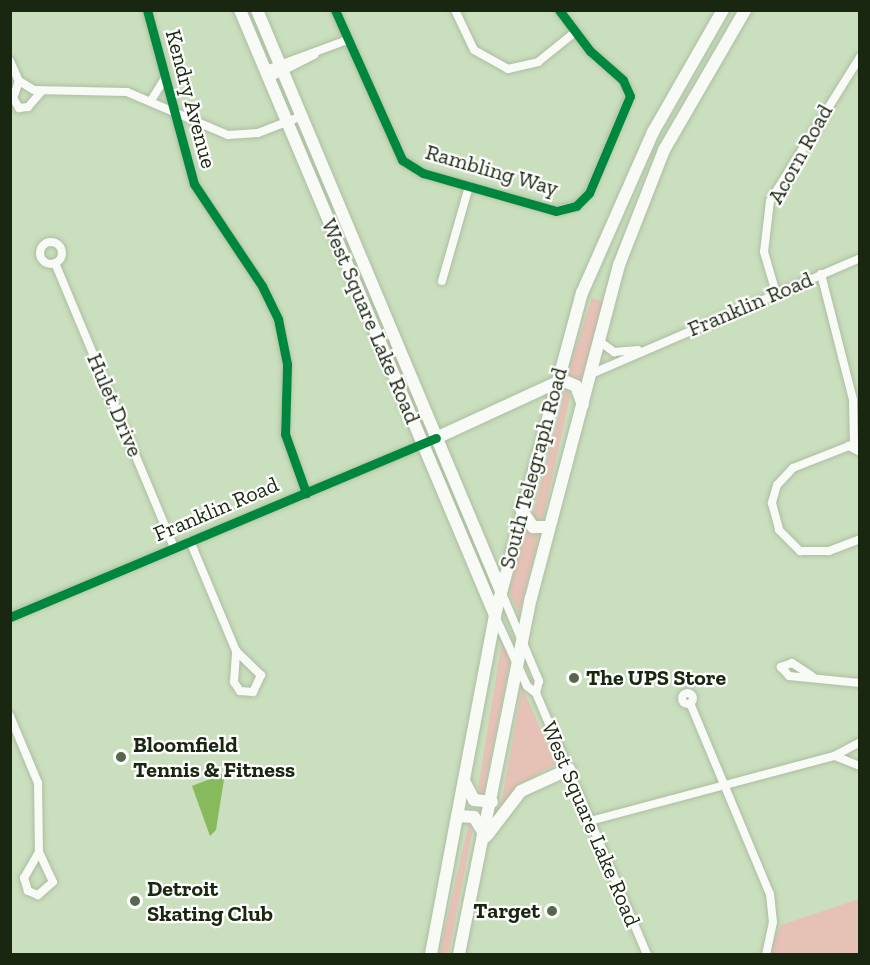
<!DOCTYPE html>
<html>
<head>
<meta charset="utf-8">
<style>
  body { margin:0 }
  #map { position:relative; width:870px; height:965px; overflow:hidden; background:#cadfbd; font-family:"Zilla Slab",serif }
  div>[style] { position:absolute }
  [style*='--x'] { left:calc(var(--x)*1px); top:calc(var(--y)*1px); width:calc(var(--w)*1px); rotate:calc(var(--a)*1deg) }
  .green>* { inset:0; background:#e6c2b6 }
  .water>* { inset:0; background:#87ba5c }
  .roads { filter:drop-shadow(0 0 2px #adbda3) drop-shadow(0 0 2px #adbda3) }
  .minor>* { height:8px; margin:-4px; padding:0 4px; transform-origin:4px; border-radius:4px; background:#f7faf5 }
  .minor>.ring { margin:-4px; padding:0; box-sizing:content-box; background:none; border:8px solid #f7faf5; border-radius:50% }
  .highway>* { height:12px; margin:-6px; padding:0 6px; transform-origin:6px; border-radius:6px; background:#f7faf5 }
  .cycleway>* { height:9px; margin:-4.5px; padding:0 4.5px; transform-origin:4.5px; border-radius:4.5px; background:#00873e }
  .dots>* { width:16px; height:16px; translate:-50% -50%; box-sizing:border-box; border:3px solid #fff; border-radius:50% }
  span { translate:-50% -50%; white-space:nowrap; text-align:center; line-height:1.15; -webkit-text-stroke:4.5px #fff; paint-order:stroke }
  .street-label { font-size:22px; color:#192710 }
  .poi-label { font-size:22px; color:#192710; font-weight:700 }
  .left { translate:0 -50%; text-align:left }
  .right { translate:-100% -50%; text-align:right }
  .frame { position:absolute; inset:0; border:12px solid #192710; pointer-events:none }
</style>
</head>
<body>
<div id="map">
  <div class="green">
    <div style="clip-path:polygon(592px 298px,603px 302px,581px 382px,567px 374px)"></div>
    <div style="clip-path:polygon(566px 388px,570px 396px,543px 519px,536px 522px,533px 513px)"></div>
    <div style="clip-path:polygon(525px 529px,539px 536px,519px 614px,509px 591px)"></div>
    <div style="clip-path:polygon(502px 641px,510px 662px,483px 795px,478px 788px)"></div>
    <div style="clip-path:polygon(522px 687px,556px 764px,517px 786px,499px 815px)"></div>
    <div style="clip-path:polygon(469px 822px,472px 833px,449px 952px,439px 954px)"></div>
    <div style="clip-path:polygon(859px 899px,859px 954px,768px 954px,781px 925px)"></div>
  </div>
  <div class="water">
    <div style="clip-path:polygon(225px 773px,216px 830px,210px 836px,192px 786px)"></div>
  </div>
  <div class="roads">
    <div class="minor">
      <div style="--x:147;--y:10;--w:180;--a:74.9"></div>
      <div style="--x:194;--y:184;--w:123;--a:56.3"></div>
      <div style="--x:262;--y:286;--w:37;--a:64"></div>
      <div style="--x:278;--y:319;--w:46;--a:78.7"></div>
      <div style="--x:287;--y:364;--w:70;--a:91.6"></div>
      <div style="--x:285;--y:434;--w:63;--a:70.4"></div>
      <div style="--x:335;--y:10;--w:164;--a:65.9"></div>
      <div style="--x:402;--y:160;--w:25;--a:32"></div>
      <div style="--x:423;--y:173;--w:138;--a:15.9"></div>
      <div style="--x:556;--y:211;--w:21;--a:-14"></div>
      <div style="--x:576;--y:206;--w:18;--a:-45"></div>
      <div style="--x:589;--y:193;--w:105;--a:-67.1"></div>
      <div style="--x:630;--y:96;--w:17;--a:-114"></div>
      <div style="--x:623;--y:80;--w:44;--a:-138.7"></div>
      <div style="--x:590;--y:51;--w:51;--a:-127.1"></div>
      <div style="--x:455;--y:10;--w:44;--a:64.6"></div>
      <div style="--x:474;--y:50;--w:39;--a:29"></div>
      <div style="--x:508;--y:69;--w:31;--a:-13"></div>
      <div style="--x:538;--y:62;--w:46;--a:-38.9"></div>
      <div style="--x:10;--y:61;--w:22;--a:66"></div>
      <div style="--x:19;--y:81;--w:17;--a:31"></div>
      <div style="--x:34;--y:90;--w:93;--a:1.2"></div>
      <div style="--x:127;--y:92;--w:110;--a:23.1"></div>
      <div style="--x:228;--y:135;--w:30;--a:-4"></div>
      <div style="--x:258;--y:133;--w:47;--a:-21.1"></div>
      <div style="--x:266;--y:70;--w:86;--a:-20.3"></div>
      <div style="--x:269;--y:78;--w:51;--a:-27.1"></div>
      <div style="--x:19;--y:81;--w:18;--a:109"></div>
      <div style="--x:13;--y:98;--w:12;--a:59"></div>
      <div style="--x:19;--y:108;--w:9;--a:-6"></div>
      <div style="--x:28;--y:107;--w:20;--a:-49"></div>
      <div style="--x:152;--y:99;--w:26;--a:-58"></div>
      <div class="ring" style="left:40px;top:242px;width:14px;height:14px"></div>
      <div style="--x:55;--y:263;--w:309;--a:67.3"></div>
      <div style="--x:821;--y:274;--w:130;--a:75.7"></div>
      <div style="--x:853;--y:400;--w:45;--a:88.7"></div>
      <div style="--x:442;--y:281;--w:99;--a:-74.1"></div>
      <div style="--x:776;--y:293;--w:43;--a:-106.3"></div>
      <div style="--x:764;--y:252;--w:51;--a:-83.3"></div>
      <div style="--x:770;--y:201;--w:170;--a:-58"></div>
      <div style="--x:599;--y:341;--w:19;--a:36"></div>
      <div style="--x:614;--y:352;--w:24;--a:-5"></div>
      <div style="--x:591;--y:374;--w:293;--a:-23.3"></div>
      <div style="--x:860;--y:452;--w:13;--a:-151"></div>
      <div style="--x:849;--y:446;--w:60;--a:158.6"></div>
      <div style="--x:793;--y:468;--w:23;--a:133"></div>
      <div style="--x:777;--y:485;--w:19;--a:106"></div>
      <div style="--x:772;--y:503;--w:28;--a:75"></div>
      <div style="--x:779;--y:530;--w:30;--a:45"></div>
      <div style="--x:800;--y:551;--w:29;--a:0"></div>
      <div style="--x:829;--y:551;--w:33;--a:-21"></div>
      <div style="--x:190;--y:541;--w:119;--a:67.3"></div>
      <div style="--x:501;--y:591;--w:98;--a:67.1"></div>
      <div style="--x:539;--y:681;--w:12;--a:104"></div>
      <div style="--x:495;--y:616;--w:77;--a:65.4"></div>
      <div style="--x:527;--y:686;--w:11;--a:38"></div>
      <div style="--x:536;--y:693;--w:284;--a:67"></div>
      <div style="--x:10;--y:617;--w:453;--a:-22.7"></div>
      <div style="--x:236;--y:651;--w:35;--a:44"></div>
      <div style="--x:261;--y:675;--w:19;--a:115"></div>
      <div style="--x:253;--y:692;--w:13;--a:-176"></div>
      <div style="--x:240;--y:691;--w:11;--a:-124"></div>
      <div style="--x:234;--y:682;--w:31;--a:-86"></div>
      <div style="--x:812;--y:676;--w:24;--a:-147"></div>
      <div style="--x:792;--y:663;--w:12;--a:160"></div>
      <div style="--x:781;--y:667;--w:12;--a:48"></div>
      <div style="--x:789;--y:676;--w:71;--a:5.6"></div>
      <div class="ring" style="left:681.5px;top:692.5px;width:3px;height:3px"></div>
      <div style="--x:690;--y:703;--w:207;--a:67.3"></div>
      <div style="--x:770;--y:894;--w:28;--a:84"></div>
      <div style="--x:773;--y:922;--w:33;--a:102"></div>
      <div style="--x:10;--y:716;--w:73;--a:67.3"></div>
      <div style="--x:38;--y:783;--w:69;--a:89.2"></div>
      <div style="--x:835;--y:756;--w:27;--a:22"></div>
      <div style="--x:590;--y:821;--w:253;--a:-14.9"></div>
      <div style="--x:834;--y:756;--w:30;--a:-28"></div>
      <div style="--x:39;--y:852;--w:33;--a:65"></div>
      <div style="--x:53;--y:882;--w:20;--a:139"></div>
      <div style="--x:38;--y:895;--w:11;--a:-158"></div>
      <div style="--x:28;--y:891;--w:14;--a:-107"></div>
      <div style="--x:24;--y:878;--w:30;--a:-60"></div>
    </div>
    <div class="highway">
      <div style="--x:240;--y:10;--w:657;--a:67.15"></div>
      <div style="--x:257;--y:10;--w:630;--a:67.22"></div>
      <div style="--x:436;--y:438;--w:139;--a:-24.7"></div>
      <div style="--x:562;--y:380;--w:15;--a:23"></div>
      <div style="--x:576;--y:386;--w:20;--a:70"></div>
      <div style="--x:521;--y:509;--w:22;--a:56"></div>
      <div style="--x:533;--y:527;--w:16;--a:0"></div>
      <div style="--x:464;--y:781;--w:21;--a:62"></div>
      <div style="--x:474;--y:800;--w:18;--a:6"></div>
      <div style="--x:457;--y:816;--w:17;--a:3"></div>
      <div style="--x:474;--y:817;--w:23;--a:59"></div>
      <div style="--x:488;--y:834;--w:54;--a:-52.5"></div>
      <div style="--x:521;--y:791;--w:53;--a:-24.6"></div>
      <div style="--x:431;--y:954;--w:345;--a:-79.3"></div>
      <div style="--x:495;--y:615;--w:334;--a:-74.9"></div>
      <div style="--x:582;--y:293;--w:176;--a:-66.2"></div>
      <div style="--x:653;--y:132;--w:141;--a:-60.2"></div>
      <div style="--x:459;--y:954;--w:363;--a:-78.6"></div>
      <div style="--x:531;--y:598;--w:344;--a:-75.2"></div>
      <div style="--x:619;--y:265;--w:123;--a:-68.6"></div>
      <div style="--x:664;--y:150;--w:162;--a:-59.9"></div>
    </div>
  </div>
  <div class="cycleway">
    <div style="--x:147;--y:10;--w:180;--a:74.9"></div>
    <div style="--x:194;--y:184;--w:123;--a:56.3"></div>
    <div style="--x:262;--y:286;--w:37;--a:64"></div>
    <div style="--x:278;--y:319;--w:46;--a:78.7"></div>
    <div style="--x:287;--y:364;--w:70;--a:91.6"></div>
    <div style="--x:285;--y:434;--w:63;--a:70.4"></div>
    <div style="--x:335;--y:10;--w:164;--a:65.9"></div>
    <div style="--x:402;--y:160;--w:25;--a:32"></div>
    <div style="--x:423;--y:173;--w:138;--a:15.9"></div>
    <div style="--x:556;--y:211;--w:21;--a:-14"></div>
    <div style="--x:576;--y:206;--w:18;--a:-45"></div>
    <div style="--x:589;--y:193;--w:105;--a:-67.1"></div>
    <div style="--x:630;--y:96;--w:17;--a:-114"></div>
    <div style="--x:623;--y:80;--w:44;--a:-138.7"></div>
    <div style="--x:590;--y:51;--w:51;--a:-127.1"></div>
    <div style="--x:10;--y:617;--w:462;--a:-22.8"></div>
  </div>
  <div class="dots">
    <div style="left:574px;top:678px;background:#57674d"></div>
    <div style="left:121px;top:757px;background:#57674d"></div>
    <div style="left:135px;top:901px;background:#57674d"></div>
    <div style="left:552px;top:911px;background:#57674d"></div>
  </div>
  <div class="street-label">
    <span style="left:191px;top:99px;rotate:75deg">Kendry Avenue</span>
    <span style="left:800px;top:154px;rotate:-61deg">Acorn Road</span>
    <span style="left:492px;top:170px;rotate:16deg">Rambling Way</span>
    <span style="left:750px;top:304px;rotate:-23deg">Franklin Road</span>
    <span style="left:371px;top:321px;rotate:67deg">West Square Lake Road</span>
    <span style="left:115px;top:405px;rotate:67deg">Hulet Drive</span>
    <span style="left:533px;top:468px;rotate:-75deg">South Telegraph Road</span>
    <span style="left:216px;top:509px;rotate:-23deg">Franklin Road</span>
    <span style="left:591px;top:824px;rotate:67deg">West Square Lake Road</span>
  </div>
  <div class="poi-label">
    <span class="left" style="left:586px;top:678px">The UPS Store</span>
    <span class="left" style="left:133px;top:757px">Bloomfield<br>Tennis &amp; Fitness</span>
    <span class="left" style="left:147px;top:901px">Detroit<br>Skating Club</span>
    <span class="right" style="left:540px;top:911px">Target</span>
  </div>
  <div class="frame"></div>
</div>
</body>
</html>
